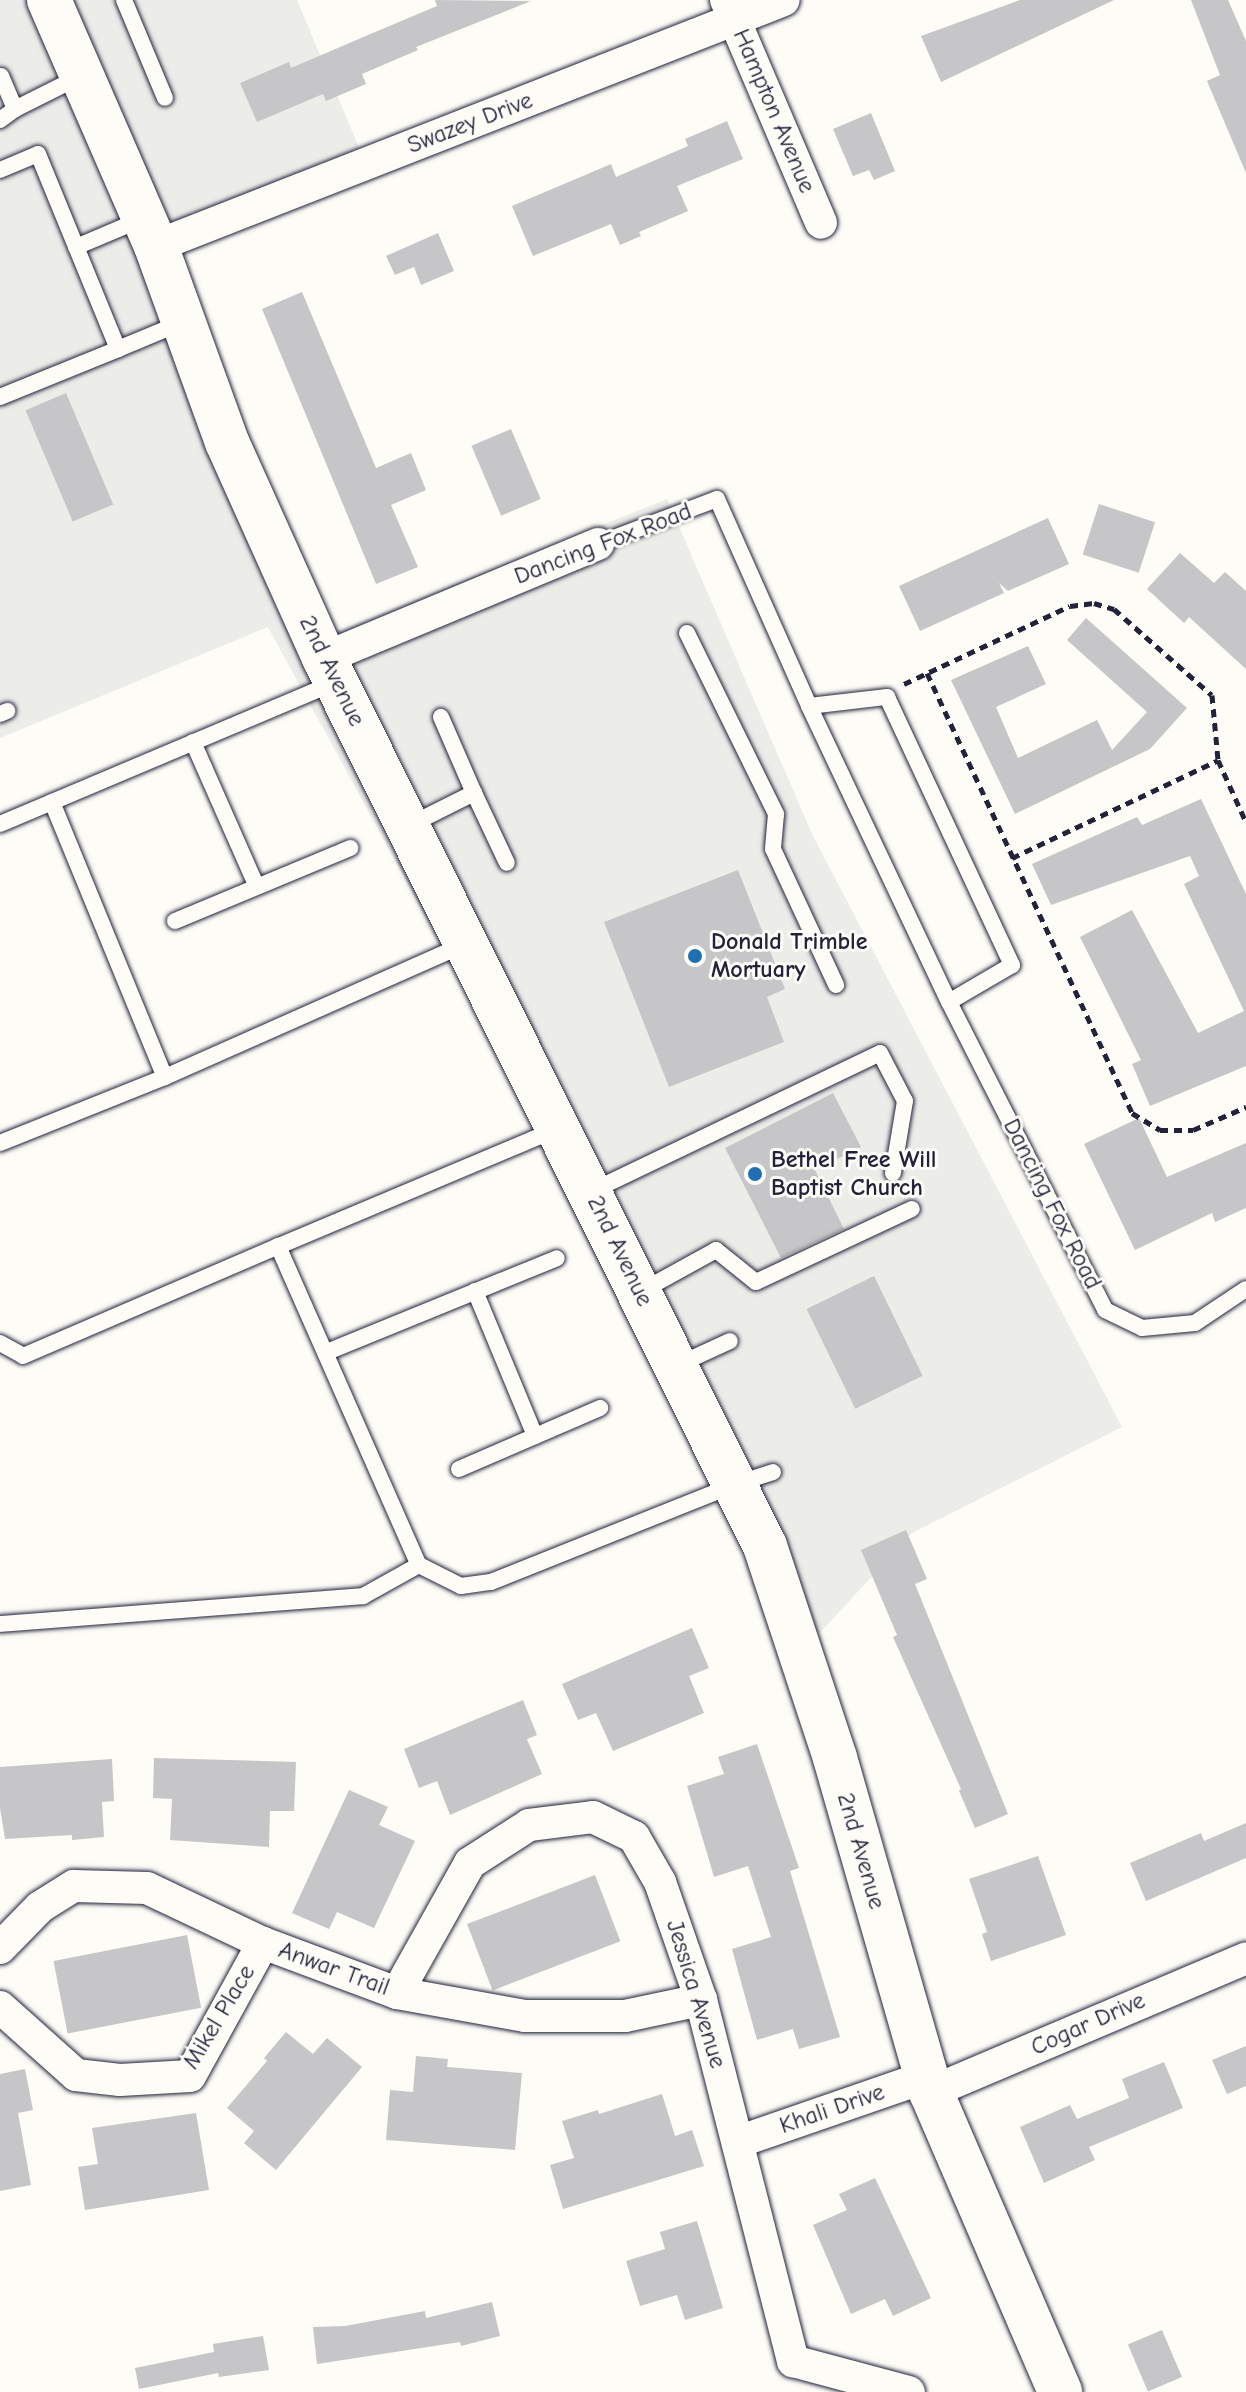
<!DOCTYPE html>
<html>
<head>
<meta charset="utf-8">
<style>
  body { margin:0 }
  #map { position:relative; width:1246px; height:2392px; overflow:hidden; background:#fdfcf7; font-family:"Comic Neue",sans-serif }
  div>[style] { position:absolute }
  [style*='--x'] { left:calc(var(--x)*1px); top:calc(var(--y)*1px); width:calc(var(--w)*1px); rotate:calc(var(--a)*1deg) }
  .built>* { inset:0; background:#ecece9 }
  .building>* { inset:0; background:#c6c6c8; transform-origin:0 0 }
  .path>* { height:5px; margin-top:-2.5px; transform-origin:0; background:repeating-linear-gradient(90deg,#22223b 0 8px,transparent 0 14px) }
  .roads { filter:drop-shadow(0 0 2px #22223b) drop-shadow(0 0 2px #22223b) }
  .lane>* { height:16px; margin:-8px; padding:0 8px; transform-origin:8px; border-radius:8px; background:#fdfcf7 }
  .street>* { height:32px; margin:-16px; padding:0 16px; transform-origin:16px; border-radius:16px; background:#fdfcf7 }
  .secondary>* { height:44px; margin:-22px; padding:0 22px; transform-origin:22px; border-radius:22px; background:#fdfcf7 }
  .dots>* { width:22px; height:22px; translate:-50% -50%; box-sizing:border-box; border:4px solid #fdfcf7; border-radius:50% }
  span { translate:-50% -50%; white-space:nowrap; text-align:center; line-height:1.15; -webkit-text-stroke:6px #fdfcf7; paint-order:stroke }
  .street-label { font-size:24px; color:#22223b }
  .poi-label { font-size:24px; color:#22223b; font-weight:700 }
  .left { translate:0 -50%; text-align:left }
</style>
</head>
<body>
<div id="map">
  <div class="built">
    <div style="clip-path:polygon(0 0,297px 0,363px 157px,165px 241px,315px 640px,667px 499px,813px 836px,1122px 1427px,912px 1533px,817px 1636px,268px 627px,0 738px)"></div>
  </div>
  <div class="building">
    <div style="clip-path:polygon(435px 0,531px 1px,416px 47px,418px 50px,362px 74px,366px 84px,326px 101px,323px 94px,257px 122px,240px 83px,289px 62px,291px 68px,368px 35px,437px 6px)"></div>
    <div style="clip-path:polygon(1020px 0,1114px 0,941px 82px,921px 36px)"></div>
    <div style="clip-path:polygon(1191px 0,1228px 0,1246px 41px,1246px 173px,1207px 81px,1220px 75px)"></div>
    <div style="clip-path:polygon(871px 113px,895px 171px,874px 180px,869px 170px,853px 176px,833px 129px)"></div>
    <div style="clip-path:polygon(727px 121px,743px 159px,677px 186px,688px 211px,639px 232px,641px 236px,620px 245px,611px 224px,533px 256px,512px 206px,611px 164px,616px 177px,688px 146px,685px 139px)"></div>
    <div style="clip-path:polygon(438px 233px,454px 271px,421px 285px,414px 267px,395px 275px,386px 256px)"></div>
    <div style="clip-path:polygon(302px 292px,376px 468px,411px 453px,426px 490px,391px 505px,418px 567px,376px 584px,262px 309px)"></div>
    <div style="left:66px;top:393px;width:121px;height:44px;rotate:67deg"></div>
    <div style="left:511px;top:429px;width:76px;height:43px;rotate:67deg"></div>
    <div style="left:1099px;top:504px;width:59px;height:53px;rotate:18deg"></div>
    <div style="clip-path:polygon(1048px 518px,1069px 564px,1008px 591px,999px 583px,1004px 593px,920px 631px,899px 586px)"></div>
    <div style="clip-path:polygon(1180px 553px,1214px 583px,1225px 572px,1246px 591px,1246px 669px,1189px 617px,1184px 623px,1147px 589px)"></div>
    <div style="clip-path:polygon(1086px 618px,1187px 708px,1150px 749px,1015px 814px,951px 680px,1028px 646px,1046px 684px,996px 707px,1018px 758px,1097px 720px,1112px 750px,1147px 712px,1067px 640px)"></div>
    <div style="clip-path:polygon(1201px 799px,1246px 894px,1246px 1066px,1150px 1106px,1132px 1064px,1141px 1060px,1080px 937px,1132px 910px,1198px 1033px,1244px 1011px,1184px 884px,1199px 876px,1190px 856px,1051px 905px,1032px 864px,1137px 817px,1142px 825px)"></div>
    <div style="clip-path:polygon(738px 870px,785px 989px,767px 997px,784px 1042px,669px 1087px,604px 922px)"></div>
    <div style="clip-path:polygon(833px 1093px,861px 1147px,815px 1170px,844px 1229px,781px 1258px,725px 1148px)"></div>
    <div style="clip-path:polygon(1139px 1118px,1167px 1177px,1246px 1143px,1246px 1208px,1215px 1222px,1212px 1213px,1135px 1250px,1084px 1144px)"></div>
    <div style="left:874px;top:1276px;width:111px;height:75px;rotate:64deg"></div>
    <div style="clip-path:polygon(906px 1530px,927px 1579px,915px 1584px,1008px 1814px,975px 1828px,959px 1791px,961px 1789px,893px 1637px,897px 1635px,861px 1550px)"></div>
    <div style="clip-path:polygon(692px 1628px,709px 1668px,689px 1676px,704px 1713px,613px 1751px,596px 1713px,578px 1720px,562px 1684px)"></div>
    <div style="clip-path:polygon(523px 1700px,537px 1735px,527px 1739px,542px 1774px,450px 1815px,437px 1781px,419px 1788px,404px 1749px)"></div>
    <div style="clip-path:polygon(757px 1744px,799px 1868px,790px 1871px,840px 2037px,799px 2049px,793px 2029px,757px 2040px,732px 1949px,771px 1937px,748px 1866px,714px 1877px,687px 1786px,724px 1774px,718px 1757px)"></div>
    <div style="clip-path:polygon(154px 1758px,296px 1762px,294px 1811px,270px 1811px,269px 1847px,170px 1840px,172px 1799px,153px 1798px)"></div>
    <div style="clip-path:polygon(112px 1759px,114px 1801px,102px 1802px,104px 1837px,72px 1840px,72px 1835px,5px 1839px,0 1808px,0 1767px)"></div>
    <div style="clip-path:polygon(349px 1790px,388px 1807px,379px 1825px,415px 1841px,374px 1928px,337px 1912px,329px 1929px,292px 1913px)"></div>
    <div style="clip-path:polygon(1246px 1823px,1246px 1858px,1146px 1901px,1130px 1863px,1201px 1833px,1204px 1841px)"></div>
    <div style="clip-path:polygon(1038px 1856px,1066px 1935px,991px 1961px,982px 1934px,987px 1932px,969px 1879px)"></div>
    <div style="left:595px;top:1875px;width:71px;height:137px;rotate:69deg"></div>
    <div style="left:187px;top:1935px;width:74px;height:136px;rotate:79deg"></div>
    <div style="clip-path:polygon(286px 2032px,313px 2054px,327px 2038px,362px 2067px,276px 2170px,244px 2143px,254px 2131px,227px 2108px,267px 2061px,264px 2058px)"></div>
    <div style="clip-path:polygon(1246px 2046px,1246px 2086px,1227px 2094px,1212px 2060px)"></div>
    <div style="clip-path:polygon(416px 2056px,448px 2059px,447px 2067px,522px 2073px,515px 2150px,386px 2140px,390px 2090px,413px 2092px)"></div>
    <div style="clip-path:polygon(1164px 2062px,1183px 2108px,1089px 2147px,1095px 2160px,1044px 2183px,1020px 2127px,1070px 2105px,1077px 2119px,1129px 2098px,1122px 2079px)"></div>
    <div style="clip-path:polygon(25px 2069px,33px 2110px,18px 2113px,31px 2185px,0 2191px,0 2074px)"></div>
    <div style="clip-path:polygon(662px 2094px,675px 2136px,692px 2130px,704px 2166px,563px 2209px,550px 2165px,574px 2158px,562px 2121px,598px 2110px,599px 2114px)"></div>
    <div style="clip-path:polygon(196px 2113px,209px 2190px,85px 2210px,78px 2167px,98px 2164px,92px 2128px)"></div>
    <div style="clip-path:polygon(875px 2178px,931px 2298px,893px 2316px,885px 2299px,851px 2314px,813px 2225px,847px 2210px,839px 2194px)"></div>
    <div style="clip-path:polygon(697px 2221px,723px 2308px,685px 2320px,677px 2295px,640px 2306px,626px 2261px,665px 2249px,660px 2232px)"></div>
    <div style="clip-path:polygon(492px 2302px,500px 2336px,461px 2346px,460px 2342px,317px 2364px,313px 2327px,345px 2326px,425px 2311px,426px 2318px)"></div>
    <div style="left:1162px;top:2330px;width:51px;height:37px;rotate:67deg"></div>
    <div style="clip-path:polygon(263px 2336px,269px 2370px,219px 2377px,218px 2373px,139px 2389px,135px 2368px,214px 2352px,213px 2344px)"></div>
  </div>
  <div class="path">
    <div style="--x:927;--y:673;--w:485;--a:65"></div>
    <div style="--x:1132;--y:1113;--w:33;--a:31"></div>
    <div style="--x:1160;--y:1130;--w:33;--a:0"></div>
    <div style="--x:1193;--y:1130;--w:58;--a:-23.5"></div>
    <div style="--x:904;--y:684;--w:183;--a:-25.2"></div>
    <div style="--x:1070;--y:606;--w:24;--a:-7"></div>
    <div style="--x:1094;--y:603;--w:21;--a:17"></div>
    <div style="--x:1114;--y:609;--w:130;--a:41.3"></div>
    <div style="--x:1212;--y:695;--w:65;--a:84.7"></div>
    <div style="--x:1218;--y:760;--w:68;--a:65.7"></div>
    <div style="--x:1012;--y:858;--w:228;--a:-25.4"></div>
  </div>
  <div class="roads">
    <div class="lane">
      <div style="--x:124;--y:0;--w:106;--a:67.3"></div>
      <div style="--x:1;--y:76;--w:36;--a:67"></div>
      <div style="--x:0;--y:120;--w:19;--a:-36"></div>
      <div style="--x:15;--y:109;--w:72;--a:-26.6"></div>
      <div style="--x:0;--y:170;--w:41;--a:-22.8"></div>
      <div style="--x:38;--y:154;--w:211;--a:67.7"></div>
      <div style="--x:118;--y:349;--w:70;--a:-22.6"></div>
      <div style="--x:76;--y:247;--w:72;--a:-23"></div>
      <div style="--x:0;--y:397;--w:127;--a:-22.1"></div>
      <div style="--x:598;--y:544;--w:127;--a:-20.7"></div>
      <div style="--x:717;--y:499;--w:227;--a:66"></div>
      <div style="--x:809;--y:706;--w:327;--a:64.7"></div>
      <div style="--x:949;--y:1002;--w:345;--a:63.1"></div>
      <div style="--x:1105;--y:1310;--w:41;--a:25.9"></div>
      <div style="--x:1142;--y:1328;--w:53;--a:-5.4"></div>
      <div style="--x:1195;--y:1323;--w:61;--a:-33.7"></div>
      <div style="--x:687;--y:633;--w:202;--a:63.8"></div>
      <div style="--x:776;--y:814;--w:35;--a:95"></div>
      <div style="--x:773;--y:849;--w:150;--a:65.1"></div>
      <div style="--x:809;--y:706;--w:79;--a:-6.6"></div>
      <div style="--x:887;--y:697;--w:296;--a:65"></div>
      <div style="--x:1012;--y:965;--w:73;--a:149.6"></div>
      <div style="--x:0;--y:714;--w:8;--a:-23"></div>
      <div style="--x:193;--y:742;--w:158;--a:66.2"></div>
      <div style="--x:474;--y:793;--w:77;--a:64.8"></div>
      <div style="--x:52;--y:802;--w:297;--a:67.7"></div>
      <div style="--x:165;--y:1077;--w:328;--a:-23.9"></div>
      <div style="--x:0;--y:824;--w:363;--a:-22.9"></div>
      <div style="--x:410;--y:825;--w:72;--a:-26.6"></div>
      <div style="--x:474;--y:793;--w:83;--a:-113.5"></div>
      <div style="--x:175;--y:921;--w:190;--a:-22.6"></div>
      <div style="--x:557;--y:1129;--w:303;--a:157.2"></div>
      <div style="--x:278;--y:1246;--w:349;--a:66.2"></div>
      <div style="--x:419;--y:1565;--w:47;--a:26.6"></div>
      <div style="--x:461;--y:1586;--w:30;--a:-8"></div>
      <div style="--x:491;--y:1582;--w:261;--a:-21.8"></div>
      <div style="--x:733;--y:1485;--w:42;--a:-18"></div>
      <div style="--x:0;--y:1143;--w:178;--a:-21.8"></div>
      <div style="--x:592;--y:1191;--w:319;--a:-25.6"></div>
      <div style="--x:880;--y:1053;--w:54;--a:62.5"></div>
      <div style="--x:905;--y:1101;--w:73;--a:99.5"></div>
      <div style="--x:475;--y:1291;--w:157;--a:67.5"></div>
      <div style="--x:640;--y:1292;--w:87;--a:-28.9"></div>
      <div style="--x:716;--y:1250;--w:51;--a:38.7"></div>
      <div style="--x:756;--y:1282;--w:172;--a:-25.1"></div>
      <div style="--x:0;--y:1343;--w:26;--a:29"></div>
      <div style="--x:23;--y:1356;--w:278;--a:-23.3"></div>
      <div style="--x:327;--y:1352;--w:248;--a:-22.2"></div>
      <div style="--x:678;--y:1365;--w:57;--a:-24.8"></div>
      <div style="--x:459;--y:1469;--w:154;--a:-23.4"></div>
      <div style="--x:0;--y:1624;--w:364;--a:-4.4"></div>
      <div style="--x:363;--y:1596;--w:64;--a:-29"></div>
    </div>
    <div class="street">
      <div style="--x:726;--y:0;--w:242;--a:66.9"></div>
      <div style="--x:156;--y:246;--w:674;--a:-21.39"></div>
      <div style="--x:324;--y:658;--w:297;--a:-22.6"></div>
      <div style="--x:0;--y:1948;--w:57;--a:-45.7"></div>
      <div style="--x:40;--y:1907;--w:40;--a:-32"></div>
      <div style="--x:74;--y:1886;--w:73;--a:1.6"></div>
      <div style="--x:147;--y:1888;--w:128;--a:25.4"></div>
      <div style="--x:263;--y:1943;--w:143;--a:20.5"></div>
      <div style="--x:397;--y:1993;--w:130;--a:10.2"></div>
      <div style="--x:525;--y:2016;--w:100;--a:0"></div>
      <div style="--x:625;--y:2016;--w:78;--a:-11.9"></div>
      <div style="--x:397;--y:1993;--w:149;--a:-60.7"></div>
      <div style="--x:470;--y:1863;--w:70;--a:-32.8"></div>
      <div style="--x:529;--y:1825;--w:64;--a:-7.1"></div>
      <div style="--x:593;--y:1817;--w:46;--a:26"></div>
      <div style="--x:634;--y:1837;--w:52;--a:60"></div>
      <div style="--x:660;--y:1882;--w:125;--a:70.8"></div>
      <div style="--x:701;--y:2000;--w:373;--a:75.7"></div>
      <div style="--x:793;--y:2361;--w:120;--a:15"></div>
      <div style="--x:0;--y:2007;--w:102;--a:41.8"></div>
      <div style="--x:76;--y:2075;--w:44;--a:6.5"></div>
      <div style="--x:120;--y:2080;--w:70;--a:-3.3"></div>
      <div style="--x:190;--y:2076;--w:152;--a:-61.2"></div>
      <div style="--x:931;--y:2092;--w:342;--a:-23"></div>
      <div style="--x:738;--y:2142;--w:199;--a:-19.1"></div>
    </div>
    <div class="secondary">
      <div style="--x:49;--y:0;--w:268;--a:66.5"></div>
      <div style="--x:156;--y:246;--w:208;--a:70.1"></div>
      <div style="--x:227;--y:442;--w:237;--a:65.8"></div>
      <div style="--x:324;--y:658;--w:991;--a:63.59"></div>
      <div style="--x:765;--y:1546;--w:223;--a:71.7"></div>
      <div style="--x:835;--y:1758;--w:348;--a:74"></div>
      <div style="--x:931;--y:2092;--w:327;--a:66.7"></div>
    </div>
  </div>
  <div class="dots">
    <div style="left:695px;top:956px;background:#1f6fb2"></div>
    <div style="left:755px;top:1174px;background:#1f6fb2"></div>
  </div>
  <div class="street-label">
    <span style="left:774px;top:111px;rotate:67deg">Hampton Avenue</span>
    <span style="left:470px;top:123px;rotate:-21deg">Swazey Drive</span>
    <span style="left:603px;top:544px;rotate:-21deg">Dancing Fox Road</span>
    <span style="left:332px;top:671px;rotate:64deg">2nd Avenue</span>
    <span style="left:1052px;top:1204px;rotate:63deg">Dancing Fox Road</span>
    <span style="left:620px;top:1251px;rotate:64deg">2nd Avenue</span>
    <span style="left:861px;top:1851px;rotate:74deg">2nd Avenue</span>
    <span style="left:334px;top:1969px;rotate:20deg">Anwar Trail</span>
    <span style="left:696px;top:1994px;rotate:73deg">Jessica Avenue</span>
    <span style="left:219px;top:2017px;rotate:-59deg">Mikel Place</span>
    <span style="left:1088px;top:2024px;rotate:-24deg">Cogar Drive</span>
    <span style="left:832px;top:2109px;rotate:-19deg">Khali Drive</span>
  </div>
  <div class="poi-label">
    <span class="left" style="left:711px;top:956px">Donald Trimble<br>Mortuary</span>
    <span class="left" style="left:771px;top:1174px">Bethel Free Will<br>Baptist Church</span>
  </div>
</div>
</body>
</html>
